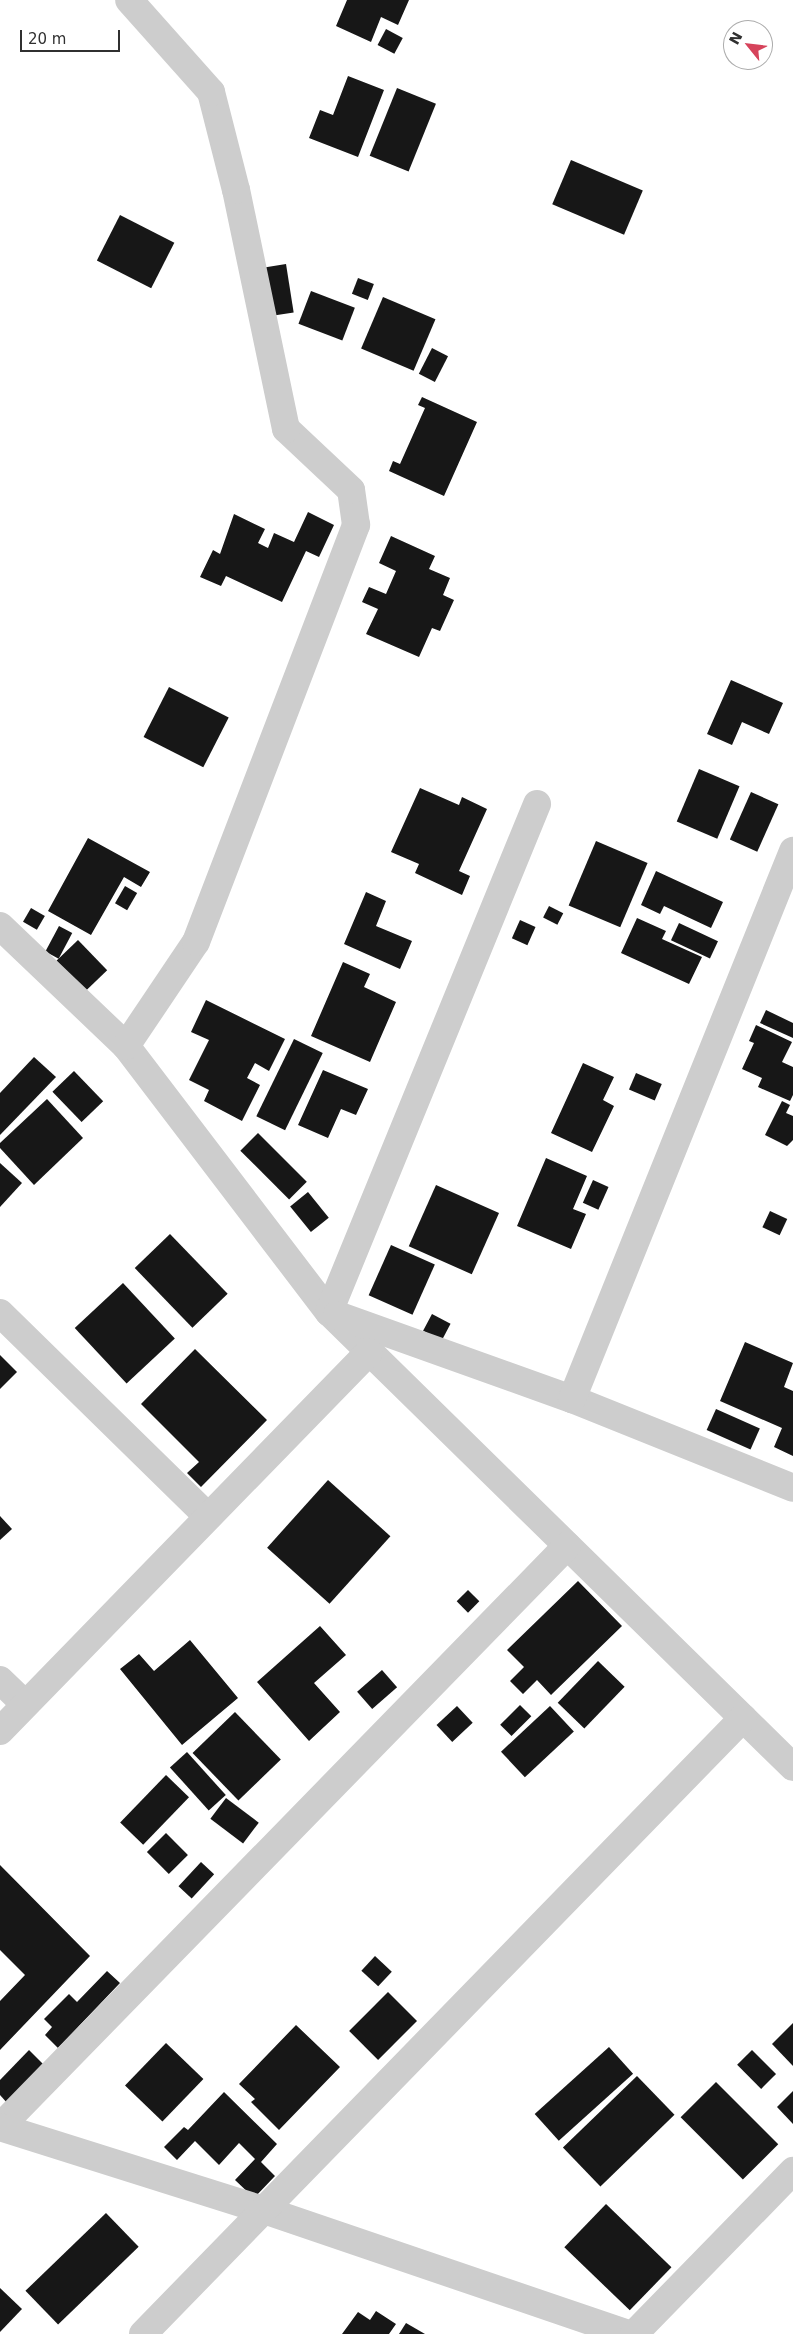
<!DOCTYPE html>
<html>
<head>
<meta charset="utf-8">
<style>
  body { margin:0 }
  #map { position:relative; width:793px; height:2334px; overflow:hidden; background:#fff; font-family:"DejaVu Sans",sans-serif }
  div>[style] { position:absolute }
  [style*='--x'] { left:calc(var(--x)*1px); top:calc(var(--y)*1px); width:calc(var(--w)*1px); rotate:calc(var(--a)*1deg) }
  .building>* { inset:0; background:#171717; transform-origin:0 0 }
  .minor>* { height:28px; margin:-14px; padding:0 14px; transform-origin:14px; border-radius:14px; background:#cdcdcd }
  span { translate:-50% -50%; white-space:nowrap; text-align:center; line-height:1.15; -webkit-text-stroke:5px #fff; paint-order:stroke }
  .north { position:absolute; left:723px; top:20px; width:50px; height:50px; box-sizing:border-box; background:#fff; border:1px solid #acacac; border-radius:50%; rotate:299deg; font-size:14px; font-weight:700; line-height:20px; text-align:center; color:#303030 }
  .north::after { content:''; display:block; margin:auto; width:18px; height:22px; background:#d6435b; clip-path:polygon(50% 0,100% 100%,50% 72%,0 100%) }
  .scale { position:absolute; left:20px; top:30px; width:100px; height:22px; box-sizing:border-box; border:2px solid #303030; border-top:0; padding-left:6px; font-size:15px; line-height:18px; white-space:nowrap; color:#303030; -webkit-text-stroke:4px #fff; paint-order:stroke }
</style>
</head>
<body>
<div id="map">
  <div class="building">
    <div style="clip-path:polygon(347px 0,409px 0,398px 25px,381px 17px,371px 42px,336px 26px)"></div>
    <div style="left:386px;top:29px;width:19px;height:18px;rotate:28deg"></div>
    <div style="clip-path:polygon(348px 76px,384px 90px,358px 157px,309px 138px,320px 110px,333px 115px)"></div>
    <div style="left:397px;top:88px;width:42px;height:73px;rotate:22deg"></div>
    <div style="left:571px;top:160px;width:78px;height:48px;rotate:23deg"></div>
    <div style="left:120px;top:215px;width:61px;height:51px;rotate:27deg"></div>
    <div style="left:286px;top:264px;width:49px;height:25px;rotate:81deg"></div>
    <div style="left:358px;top:278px;width:17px;height:17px;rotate:21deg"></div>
    <div style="left:311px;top:291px;width:47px;height:35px;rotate:21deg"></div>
    <div style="left:383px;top:297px;width:57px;height:56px;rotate:23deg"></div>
    <div style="left:432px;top:348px;width:18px;height:29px;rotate:27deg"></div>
    <div style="clip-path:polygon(422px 397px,477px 422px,444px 496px,389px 471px,393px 461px,400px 464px,425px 408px,418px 405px)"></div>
    <div style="clip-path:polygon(308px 512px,334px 525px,319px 557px,306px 551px,282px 602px,226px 576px,221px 586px,200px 577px,213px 550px,220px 554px,234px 514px,265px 529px,258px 543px,268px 548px,274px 533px,294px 542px)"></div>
    <div style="clip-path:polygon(391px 536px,435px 556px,429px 569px,450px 578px,443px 595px,454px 600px,440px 631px,432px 628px,419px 657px,366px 634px,378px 609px,362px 602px,369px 587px,386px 594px,396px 571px,379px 563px)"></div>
    <div style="clip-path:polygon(731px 680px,783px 703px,769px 734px,742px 722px,732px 745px,707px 734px)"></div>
    <div style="left:169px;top:687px;width:67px;height:56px;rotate:27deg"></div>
    <div style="left:699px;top:769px;width:44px;height:57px;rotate:23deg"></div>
    <div style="clip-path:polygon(420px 788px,459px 805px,462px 797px,487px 809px,459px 871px,470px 876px,462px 895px,415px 873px,419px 864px,391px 852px)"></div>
    <div style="left:751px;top:792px;width:30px;height:52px;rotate:24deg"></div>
    <div style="clip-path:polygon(88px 838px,150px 872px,141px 887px,124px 877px,91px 935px,48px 911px)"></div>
    <div style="left:596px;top:841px;width:56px;height:70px;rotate:23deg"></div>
    <div style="clip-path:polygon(656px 871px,723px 902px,711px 928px,664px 906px,660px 914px,641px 905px)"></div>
    <div style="left:125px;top:886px;width:14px;height:20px;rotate:30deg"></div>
    <div style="clip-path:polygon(366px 892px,386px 901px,376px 926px,412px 941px,400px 969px,344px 944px)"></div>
    <div style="left:549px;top:906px;width:16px;height:13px;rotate:27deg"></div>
    <div style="left:31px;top:908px;width:16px;height:16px;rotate:30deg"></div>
    <div style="clip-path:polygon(637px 918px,666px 931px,662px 939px,702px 957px,689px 984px,621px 953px)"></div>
    <div style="left:520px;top:920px;width:17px;height:20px;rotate:24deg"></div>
    <div style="left:679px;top:923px;width:43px;height:19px;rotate:25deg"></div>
    <div style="left:59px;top:926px;width:15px;height:29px;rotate:28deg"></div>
    <div style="left:78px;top:940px;width:42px;height:30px;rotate:46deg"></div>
    <div style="clip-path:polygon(343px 962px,370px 974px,364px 987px,396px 1002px,370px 1062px,311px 1036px)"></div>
    <div style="clip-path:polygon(206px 1000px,285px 1039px,269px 1071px,255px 1063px,247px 1078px,260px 1085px,242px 1121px,204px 1101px,209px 1090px,189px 1080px,209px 1040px,191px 1032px)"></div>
    <div style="clip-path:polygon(766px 1010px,793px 1023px,793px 1038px,760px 1023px)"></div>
    <div style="clip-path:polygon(756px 1025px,792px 1042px,782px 1062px,793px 1067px,793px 1095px,790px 1101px,758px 1087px,762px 1078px,742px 1069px,754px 1043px,749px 1041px)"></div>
    <div style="left:294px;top:1039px;width:32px;height:86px;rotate:26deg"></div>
    <div style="clip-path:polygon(34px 1057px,56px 1077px,0 1135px,0 1093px)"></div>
    <div style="clip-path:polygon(583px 1063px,614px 1077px,603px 1100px,614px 1106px,592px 1152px,551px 1133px)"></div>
    <div style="clip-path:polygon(323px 1070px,368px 1089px,356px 1115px,341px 1109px,328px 1138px,298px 1125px)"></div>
    <div style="left:74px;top:1071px;width:42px;height:30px;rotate:46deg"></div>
    <div style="left:636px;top:1073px;width:28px;height:18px;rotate:23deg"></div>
    <div style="clip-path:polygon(47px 1099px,83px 1138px,34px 1185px,0 1148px,0 1143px)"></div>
    <div style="clip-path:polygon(782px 1101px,790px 1105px,786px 1113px,793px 1116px,793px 1140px,787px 1146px,765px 1135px)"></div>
    <div style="left:258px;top:1133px;width:69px;height:25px;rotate:45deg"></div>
    <div style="clip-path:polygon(546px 1158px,587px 1176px,573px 1209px,586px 1214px,571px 1249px,517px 1226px)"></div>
    <div style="clip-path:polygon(0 1163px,22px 1183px,0 1207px)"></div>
    <div style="left:593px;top:1180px;width:17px;height:25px;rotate:24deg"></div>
    <div style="left:436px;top:1185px;width:69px;height:67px;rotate:24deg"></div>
    <div style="left:308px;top:1192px;width:33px;height:23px;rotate:51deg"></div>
    <div style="left:770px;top:1211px;width:19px;height:18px;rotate:25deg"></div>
    <div style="left:170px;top:1234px;width:83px;height:49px;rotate:46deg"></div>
    <div style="left:391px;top:1245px;width:48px;height:55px;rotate:24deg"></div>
    <div style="left:123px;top:1283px;width:76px;height:66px;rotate:47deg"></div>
    <div style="left:432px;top:1314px;width:21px;height:19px;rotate:28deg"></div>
    <div style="clip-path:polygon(745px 1342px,793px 1363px,784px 1387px,793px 1391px,793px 1456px,774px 1447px,782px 1428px,720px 1401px)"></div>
    <div style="clip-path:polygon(195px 1349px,267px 1420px,201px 1487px,187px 1473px,199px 1462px,141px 1404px)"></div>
    <div style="clip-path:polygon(0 1355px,17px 1372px,0 1389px)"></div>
    <div style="left:716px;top:1409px;width:48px;height:23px;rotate:24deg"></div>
    <div style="left:328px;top:1480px;width:84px;height:91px;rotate:42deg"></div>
    <div style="clip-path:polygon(0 1516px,12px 1529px,0 1540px)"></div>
    <div style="clip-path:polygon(578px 1581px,622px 1626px,551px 1695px,537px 1680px,523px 1694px,510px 1681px,524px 1667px,507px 1650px)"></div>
    <div style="left:468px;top:1590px;width:16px;height:16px;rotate:45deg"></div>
    <div style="clip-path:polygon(320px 1626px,346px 1655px,314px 1683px,340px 1712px,309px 1741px,257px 1682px)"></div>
    <div style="clip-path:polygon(190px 1640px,238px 1698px,182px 1745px,120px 1669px,139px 1654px,154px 1671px)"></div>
    <div style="left:598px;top:1661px;width:37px;height:58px;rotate:44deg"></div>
    <div style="left:382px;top:1670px;width:23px;height:33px;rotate:49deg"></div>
    <div style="left:520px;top:1705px;width:16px;height:28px;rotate:45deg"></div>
    <div style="left:457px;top:1706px;width:23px;height:28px;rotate:47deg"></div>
    <div style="left:550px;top:1706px;width:35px;height:67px;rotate:47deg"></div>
    <div style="left:235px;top:1712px;width:66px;height:59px;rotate:46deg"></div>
    <div style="left:187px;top:1752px;width:58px;height:23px;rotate:48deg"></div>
    <div style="left:166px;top:1775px;width:32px;height:66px;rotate:44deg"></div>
    <div style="left:226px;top:1798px;width:41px;height:26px;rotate:37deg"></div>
    <div style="left:166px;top:1833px;width:31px;height:27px;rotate:45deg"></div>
    <div style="left:201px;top:1862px;width:18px;height:33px;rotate:43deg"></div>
    <div style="clip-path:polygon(0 1865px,90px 1956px,0 2050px,0 2001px,25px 1975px,0 1950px)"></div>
    <div style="left:375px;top:1956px;width:23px;height:20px;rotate:43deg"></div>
    <div style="clip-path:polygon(107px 1971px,120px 1983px,58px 2048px,45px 2035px,52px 2027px,44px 2019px,69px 1994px,77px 2002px)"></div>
    <div style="left:388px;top:1992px;width:41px;height:55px;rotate:45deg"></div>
    <div style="clip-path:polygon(793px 2023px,793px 2066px,772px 2044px)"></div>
    <div style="clip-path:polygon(296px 2025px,340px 2067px,279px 2130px,251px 2102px,255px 2099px,239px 2084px)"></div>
    <div style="left:166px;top:2043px;width:52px;height:59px;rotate:44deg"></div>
    <div style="left:609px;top:2047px;width:36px;height:100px;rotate:48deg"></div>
    <div style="clip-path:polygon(29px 2050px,45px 2066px,8px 2104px,0 2095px,0 2080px)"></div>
    <div style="left:752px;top:2050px;width:34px;height:21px;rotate:45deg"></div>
    <div style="left:637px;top:2076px;width:54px;height:103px;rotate:46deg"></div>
    <div style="left:716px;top:2082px;width:88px;height:50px;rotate:45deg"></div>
    <div style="clip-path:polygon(793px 2091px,793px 2124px,777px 2107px)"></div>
    <div style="clip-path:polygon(224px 2092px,277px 2144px,261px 2162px,275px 2176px,254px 2198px,235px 2180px,255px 2159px,239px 2143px,219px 2165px,195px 2141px,177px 2160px,164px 2147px,184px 2127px,188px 2130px)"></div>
    <div style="left:606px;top:2204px;width:91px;height:60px;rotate:44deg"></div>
    <div style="left:106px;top:2213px;width:47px;height:112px;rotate:46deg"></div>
    <div style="clip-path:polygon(0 2288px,22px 2309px,0 2332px)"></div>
    <div style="clip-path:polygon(376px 2311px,396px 2324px,389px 2334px,342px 2334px,358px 2312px,370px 2320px)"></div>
    <div style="clip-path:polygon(406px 2323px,425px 2334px,399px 2334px)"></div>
  </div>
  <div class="minor">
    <div style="--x:0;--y:926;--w:174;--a:43.6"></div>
    <div style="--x:126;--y:1046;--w:335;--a:52.7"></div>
    <div style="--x:329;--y:1312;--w:650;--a:44.44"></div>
    <div style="--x:126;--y:1046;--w:125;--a:-56.1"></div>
    <div style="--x:196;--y:942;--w:447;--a:-69"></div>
    <div style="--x:356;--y:525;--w:35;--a:-98"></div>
    <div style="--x:351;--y:490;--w:89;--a:-136.8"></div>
    <div style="--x:286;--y:429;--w:244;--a:-101.8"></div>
    <div style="--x:236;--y:190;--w:101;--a:-104.3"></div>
    <div style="--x:211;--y:92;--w:123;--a:-131.7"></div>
    <div style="--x:329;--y:1312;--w:549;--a:-67.73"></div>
    <div style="--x:0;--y:1313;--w:291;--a:44.4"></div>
    <div style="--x:337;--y:1315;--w:250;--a:19.7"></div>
    <div style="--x:572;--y:1399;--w:238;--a:21.9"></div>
    <div style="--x:572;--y:1399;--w:591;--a:-68.04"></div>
    <div style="--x:0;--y:1680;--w:35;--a:44"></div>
    <div style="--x:0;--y:1731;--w:529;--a:-45.77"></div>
    <div style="--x:0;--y:2127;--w:812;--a:-45.7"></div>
    <div style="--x:0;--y:2127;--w:277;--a:17.5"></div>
    <div style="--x:264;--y:2210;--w:385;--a:18.8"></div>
    <div style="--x:143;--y:2334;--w:860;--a:-45.75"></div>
    <div style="--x:634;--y:2334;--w:228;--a:-45.7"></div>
  </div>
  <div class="north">N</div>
  <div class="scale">20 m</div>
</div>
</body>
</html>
